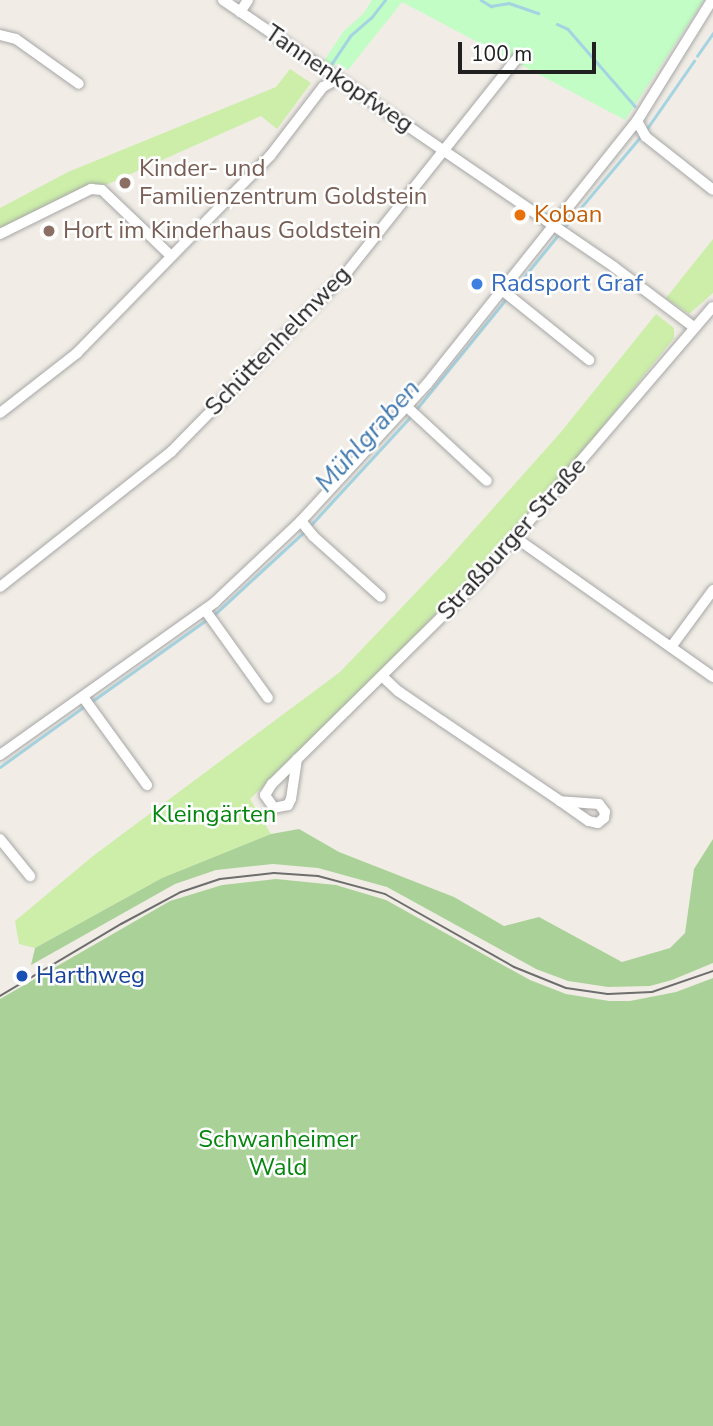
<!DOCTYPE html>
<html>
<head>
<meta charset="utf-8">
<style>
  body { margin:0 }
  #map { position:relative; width:713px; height:1426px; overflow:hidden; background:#f1ede6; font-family:"Nunito Sans",sans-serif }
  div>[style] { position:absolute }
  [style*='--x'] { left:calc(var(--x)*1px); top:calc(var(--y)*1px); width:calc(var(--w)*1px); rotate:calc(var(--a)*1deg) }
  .grass>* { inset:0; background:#cceea9 }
  .forest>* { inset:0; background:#aad298 }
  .park>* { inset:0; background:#c1fdc5 }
  .stream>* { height:2.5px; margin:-1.25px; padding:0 1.25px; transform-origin:1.25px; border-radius:1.25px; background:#a4d4e1 }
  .roads { filter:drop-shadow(0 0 2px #a7a7a7) drop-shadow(0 0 2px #a7a7a7) }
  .minor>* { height:10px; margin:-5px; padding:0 5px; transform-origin:5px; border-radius:5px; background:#fff }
  .tram>* { height:2px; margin:-1px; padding:0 1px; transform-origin:1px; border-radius:1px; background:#6e6e6e }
  .dots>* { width:19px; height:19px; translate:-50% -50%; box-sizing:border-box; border:4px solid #fff; border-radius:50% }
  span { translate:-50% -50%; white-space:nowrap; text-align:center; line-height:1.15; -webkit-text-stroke:5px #fff; paint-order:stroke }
  .street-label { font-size:24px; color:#202020 }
  .education-label { font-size:24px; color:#785e54 }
  .left { translate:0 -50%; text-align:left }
  .food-label { font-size:24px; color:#c56008 }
  .shop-label { font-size:24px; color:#366cbe }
  .park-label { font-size:24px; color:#05860e }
  .transit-label { font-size:24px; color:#164399 }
  .water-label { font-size:26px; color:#437aae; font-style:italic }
  .scale { position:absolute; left:458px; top:42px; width:138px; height:32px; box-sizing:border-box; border:4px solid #202020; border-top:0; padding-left:9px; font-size:21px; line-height:24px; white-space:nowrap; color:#202020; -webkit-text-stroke:5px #fff; paint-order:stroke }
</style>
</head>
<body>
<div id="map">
  <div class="grass">
    <div style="clip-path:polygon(290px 69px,311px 83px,277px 129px,261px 116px,0 232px,0 208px,68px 172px,276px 87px)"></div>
    <div style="clip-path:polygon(713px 239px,713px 293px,689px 314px,666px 298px)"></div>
    <div style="clip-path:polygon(656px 314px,674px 328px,674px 338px,541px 503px,376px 677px,250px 799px,271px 834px,162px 878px,35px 948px,19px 944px,15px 921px,93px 856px,340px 672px,447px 560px,561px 432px)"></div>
  </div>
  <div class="forest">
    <div style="clip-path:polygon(299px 829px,339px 852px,454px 897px,504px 926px,539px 917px,622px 962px,670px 948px,685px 933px,694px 869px,713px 839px,713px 963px,672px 980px,650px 986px,608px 987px,568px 981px,536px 969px,387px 887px,318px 868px,273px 864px,216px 870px,175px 884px,31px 965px,35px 948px,162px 878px,271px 834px)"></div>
    <div style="clip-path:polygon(276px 879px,336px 885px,386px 900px,530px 980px,566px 994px,609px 1001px,630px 1001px,676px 992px,713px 978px,713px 1426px,0 1426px,0 999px,170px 901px,222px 885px)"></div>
  </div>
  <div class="park">
    <div style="clip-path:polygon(372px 0,704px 0,625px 120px,402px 2px,348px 70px,337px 63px,333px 67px,324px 61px,343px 32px,364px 13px)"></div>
  </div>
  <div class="stream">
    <div style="--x:481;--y:0;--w:12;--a:31"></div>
    <div style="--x:491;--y:6;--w:18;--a:-9"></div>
    <div style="--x:509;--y:3;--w:31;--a:19"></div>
    <div style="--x:557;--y:24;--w:12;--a:24"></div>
    <div style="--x:568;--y:29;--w:102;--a:49"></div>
    <div style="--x:697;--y:56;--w:28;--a:-55"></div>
    <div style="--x:330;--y:66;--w:36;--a:-56"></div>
    <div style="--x:350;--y:36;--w:28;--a:-41"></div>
    <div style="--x:371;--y:18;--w:23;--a:-52"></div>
    <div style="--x:646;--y:130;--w:84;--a:-55.2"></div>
    <div style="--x:563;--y:229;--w:123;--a:-50"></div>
    <div style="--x:415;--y:411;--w:228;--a:-50.9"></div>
    <div style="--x:309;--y:527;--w:151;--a:-47.4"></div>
    <div style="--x:214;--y:615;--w:122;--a:-42.7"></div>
    <div style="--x:91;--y:702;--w:143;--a:-35.4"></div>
    <div style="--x:0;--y:767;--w:105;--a:-35.7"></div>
  </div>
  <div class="roads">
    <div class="minor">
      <div style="--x:223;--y:0;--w:473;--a:34.3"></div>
      <div style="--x:614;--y:267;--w:101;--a:37"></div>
      <div style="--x:240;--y:12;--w:14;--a:-56"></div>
      <div style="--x:0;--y:35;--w:16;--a:14"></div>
      <div style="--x:16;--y:39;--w:77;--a:35.5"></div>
      <div style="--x:637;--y:121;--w:18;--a:61"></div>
      <div style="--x:646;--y:137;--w:85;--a:38.3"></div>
      <div style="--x:0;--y:234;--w:102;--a:-26.3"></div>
      <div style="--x:91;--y:189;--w:11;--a:5"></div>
      <div style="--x:102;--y:190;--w:95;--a:43.7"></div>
      <div style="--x:502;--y:290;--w:112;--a:38.8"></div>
      <div style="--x:406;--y:406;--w:110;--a:42.8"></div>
      <div style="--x:0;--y:413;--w:98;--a:-37.9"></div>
      <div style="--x:77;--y:353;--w:276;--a:-45.6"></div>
      <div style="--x:270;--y:156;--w:87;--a:-52.5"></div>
      <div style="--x:323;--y:87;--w:18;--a:-29"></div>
      <div style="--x:301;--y:521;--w:19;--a:51"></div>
      <div style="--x:313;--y:536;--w:91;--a:41.9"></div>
      <div style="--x:516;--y:538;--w:241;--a:35.2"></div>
      <div style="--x:0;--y:587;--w:218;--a:-38.3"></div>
      <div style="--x:171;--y:452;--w:252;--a:-45.6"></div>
      <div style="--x:347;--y:272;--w:275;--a:-51.5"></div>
      <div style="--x:205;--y:610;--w:108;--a:54.4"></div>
      <div style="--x:671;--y:647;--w:71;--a:-53.6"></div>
      <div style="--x:383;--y:677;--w:21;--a:43"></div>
      <div style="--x:398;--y:691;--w:53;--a:34.3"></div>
      <div style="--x:442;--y:721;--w:143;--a:34.1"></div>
      <div style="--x:560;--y:801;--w:35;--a:35"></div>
      <div style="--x:589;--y:821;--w:9;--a:13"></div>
      <div style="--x:598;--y:823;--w:8;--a:-40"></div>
      <div style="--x:604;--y:818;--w:6;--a:-81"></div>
      <div style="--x:605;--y:812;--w:10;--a:-127"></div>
      <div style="--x:599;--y:804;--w:39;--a:-176"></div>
      <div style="--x:83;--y:697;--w:109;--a:54"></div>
      <div style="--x:0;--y:755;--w:264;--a:-35.4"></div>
      <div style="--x:215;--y:602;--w:118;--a:-43.3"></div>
      <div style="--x:301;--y:521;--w:186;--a:-47.4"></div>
      <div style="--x:427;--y:384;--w:337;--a:-51.4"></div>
      <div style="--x:637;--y:121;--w:142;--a:-58.2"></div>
      <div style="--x:297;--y:759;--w:40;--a:98.5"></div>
      <div style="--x:291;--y:799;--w:7;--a:117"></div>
      <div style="--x:288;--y:805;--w:14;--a:168"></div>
      <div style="--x:274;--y:808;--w:16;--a:-125"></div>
      <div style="--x:265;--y:795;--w:13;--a:-58"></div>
      <div style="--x:272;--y:784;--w:288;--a:-44.6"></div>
      <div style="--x:477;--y:582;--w:362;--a:-49.4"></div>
      <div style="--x:0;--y:839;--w:48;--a:51"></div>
    </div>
  </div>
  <div class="tram">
    <div style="--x:0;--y:996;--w:141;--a:-30.8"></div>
    <div style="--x:121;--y:924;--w:68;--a:-28.1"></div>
    <div style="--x:181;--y:892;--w:41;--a:-18.4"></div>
    <div style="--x:220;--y:879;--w:54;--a:-6.3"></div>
    <div style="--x:274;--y:873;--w:44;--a:3.9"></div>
    <div style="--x:318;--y:876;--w:69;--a:15"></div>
    <div style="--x:385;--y:894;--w:148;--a:29.5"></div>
    <div style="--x:514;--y:967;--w:56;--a:22"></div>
    <div style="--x:566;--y:988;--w:42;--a:8.1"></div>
    <div style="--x:608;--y:994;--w:44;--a:-2.6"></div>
    <div style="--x:652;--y:992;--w:65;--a:-19"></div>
  </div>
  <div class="dots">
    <div style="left:125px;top:183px;background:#8d6e63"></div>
    <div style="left:520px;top:215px;background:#e8710a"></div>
    <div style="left:49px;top:231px;background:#8d6e63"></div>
    <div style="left:477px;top:284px;background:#3f7fe0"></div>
    <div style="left:22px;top:976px;background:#1a4fb4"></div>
  </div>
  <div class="street-label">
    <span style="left:339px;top:79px;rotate:34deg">Tannenkopfweg</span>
    <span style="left:278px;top:341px;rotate:-46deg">Schüttenhelmweg</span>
    <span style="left:512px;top:539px;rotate:-48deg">Straßburger Straße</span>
  </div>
  <div class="education-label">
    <span class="left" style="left:139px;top:183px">Kinder- und<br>Familienzentrum Goldstein</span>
    <span class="left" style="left:63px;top:231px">Hort im Kinderhaus Goldstein</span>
  </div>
  <div class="food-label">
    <span class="left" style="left:534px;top:215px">Koban</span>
  </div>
  <div class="shop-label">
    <span class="left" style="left:491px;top:284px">Radsport Graf</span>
  </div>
  <div class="park-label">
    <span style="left:214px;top:815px">Kleingärten</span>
    <span style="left:278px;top:1154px">Schwanheimer<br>Wald</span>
  </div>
  <div class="transit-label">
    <span class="left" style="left:36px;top:976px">Harthweg</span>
  </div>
  <div class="water-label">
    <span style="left:368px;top:436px;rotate:-48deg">Mühlgraben</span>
  </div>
  <div class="scale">100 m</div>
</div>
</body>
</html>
